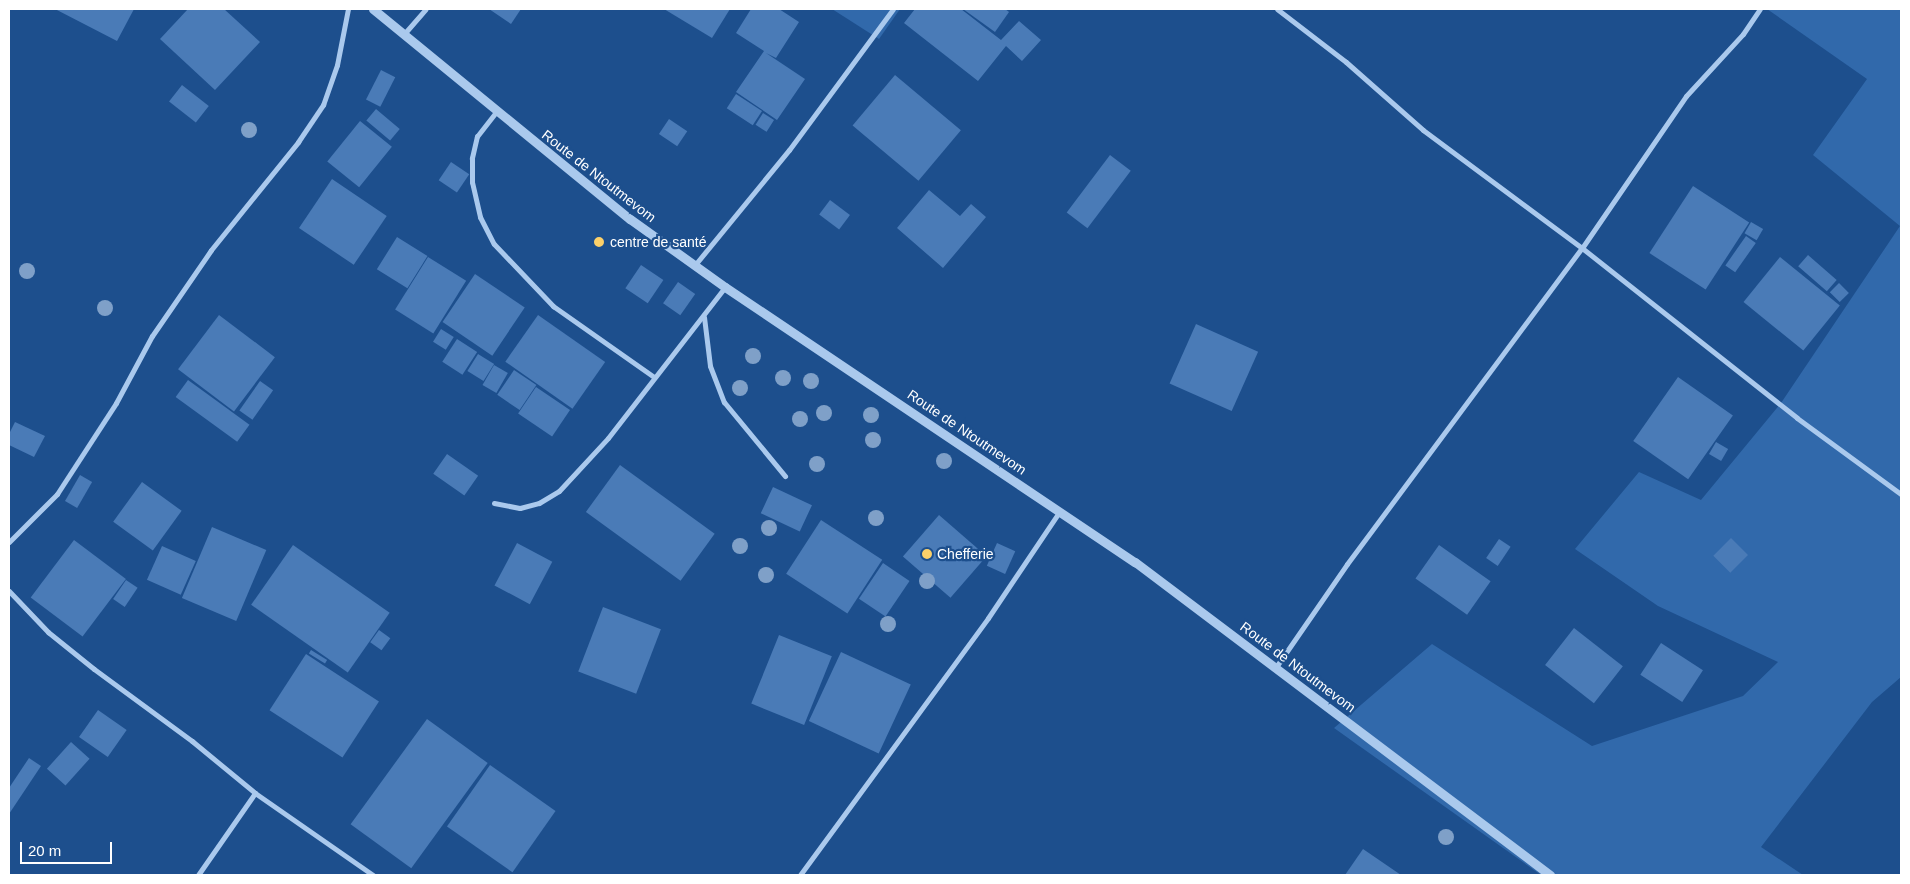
<!DOCTYPE html>
<html>
<head>
<meta charset="utf-8">
<style>
  body { margin:0 }
  #map { position:relative; width:1910px; height:884px; overflow:hidden; background:#1d4f8d; font-family:Arial,sans-serif }
  div>[style] { position:absolute }
  [style*='--x'] { left:calc(var(--x)*1px); top:calc(var(--y)*1px); width:calc(var(--w)*1px); rotate:calc(var(--a)*1deg) }
  .green>* { inset:0; background:#3169ab }
  .building>* { inset:0; background:#4a7bb7; transform-origin:0 0 }
  .minor>* { height:5px; margin:-2.5px; padding:0 2.5px; transform-origin:2.5px; border-radius:2.5px; background:#aac9ed }
  .tertiary>* { height:9px; margin:-4.5px; padding:0 4.5px; transform-origin:4.5px; border-radius:4.5px; background:#aac9ed }
  .trees>* { width:16px; height:16px; margin:-8px; border-radius:50%; background:#7fa0c8 }
  .dots>* { width:14px; height:14px; translate:-50% -50%; box-sizing:border-box; border:2px solid #1d4f8d; border-radius:50% }
  span { translate:-50% -50%; white-space:nowrap; text-align:center; line-height:1.15; -webkit-text-stroke:4.5px #1d4f8d; paint-order:stroke }
  .street-label { font-size:14px; color:#fff }
  .poi-label { font-size:14px; color:#fff }
  .left { translate:0 -50%; text-align:left }
  .frame { position:absolute; inset:0; border:10px solid #fff; pointer-events:none }
  .scale { position:absolute; left:20px; top:842px; width:92px; height:22px; box-sizing:border-box; border:2px solid #fff; border-top:0; padding-left:6px; font-size:15px; line-height:18px; white-space:nowrap; color:#fff; -webkit-text-stroke:4px #1d4f8d; paint-order:stroke }
</style>
</head>
<body>
<div id="map">
  <div class="green">
    <div style="clip-path:polygon(832px 9px,900px 9px,879px 39px)"></div>
    <div style="clip-path:polygon(1767px 9px,1901px 9px,1901px 677px,1872px 702px,1761px 847px,1803px 875px,1541px 875px,1334px 728px,1432px 644px,1592px 746px,1743px 696px,1778px 662px,1658px 606px,1575px 549px,1639px 472px,1701px 500px,1781px 403px,1900px 226px,1813px 155px,1867px 79px)"></div>
  </div>
  <div class="building">
    <div style="clip-path:polygon(55px 9px,134px 9px,117px 41px)"></div>
    <div style="clip-path:polygon(188px 9px,224px 9px,260px 42px,215px 90px,160px 39px)"></div>
    <div style="clip-path:polygon(489px 9px,521px 9px,511px 24px)"></div>
    <div style="clip-path:polygon(664px 9px,730px 9px,712px 38px)"></div>
    <div style="clip-path:polygon(751px 9px,779px 9px,799px 22px,776px 58px,766px 53px,805px 79px,777px 120px,736px 92px,764px 51px,736px 33px)"></div>
    <div style="clip-path:polygon(915px 9px,961px 9px,1001px 40px,1019px 21px,1041px 40px,1022px 61px,1006px 46px,978px 81px,904px 23px)"></div>
    <div style="clip-path:polygon(963px 9px,1005px 9px,1009px 12px,995px 32px)"></div>
    <div style="left:381px;top:70px;width:16px;height:33px;rotate:27deg"></div>
    <div style="left:895px;top:75px;width:86px;height:66px;rotate:40deg"></div>
    <div style="left:182px;top:85px;width:34px;height:21px;rotate:38deg"></div>
    <div style="left:736px;top:94px;width:31px;height:17px;rotate:33deg"></div>
    <div style="left:376px;top:109px;width:31px;height:15px;rotate:40deg"></div>
    <div style="left:763px;top:113px;width:13px;height:14px;rotate:32deg"></div>
    <div style="left:669px;top:119px;width:22px;height:18px;rotate:34deg"></div>
    <div style="left:360px;top:121px;width:41px;height:52px;rotate:39deg"></div>
    <div style="left:1110px;top:155px;width:26px;height:72px;rotate:37deg"></div>
    <div style="left:451px;top:162px;width:22px;height:22px;rotate:34deg"></div>
    <div style="left:332px;top:179px;width:66px;height:59px;rotate:34deg"></div>
    <div style="left:1693px;top:186px;width:67px;height:80px;rotate:33deg"></div>
    <div style="clip-path:polygon(929px 190px,960px 216px,971px 204px,986px 217px,943px 268px,897px 228px)"></div>
    <div style="left:830px;top:200px;width:25px;height:18px;rotate:37deg"></div>
    <div style="left:1751px;top:222px;width:14px;height:13px;rotate:30deg"></div>
    <div style="left:1746px;top:236px;width:12px;height:36px;rotate:35deg"></div>
    <div style="left:397px;top:237px;width:36px;height:38px;rotate:32deg"></div>
    <div style="left:1808px;top:255px;width:38px;height:15px;rotate:41deg"></div>
    <div style="left:428px;top:257px;width:45px;height:62px;rotate:32deg"></div>
    <div style="left:1780px;top:257px;width:77px;height:58px;rotate:39deg"></div>
    <div style="left:641px;top:265px;width:27px;height:28px;rotate:34deg"></div>
    <div style="left:475px;top:274px;width:60px;height:58px;rotate:34deg"></div>
    <div style="left:678px;top:282px;width:21px;height:26px;rotate:35deg"></div>
    <div style="left:1839px;top:283px;width:14px;height:13px;rotate:45deg"></div>
    <div style="left:219px;top:315px;width:70px;height:68px;rotate:37deg"></div>
    <div style="left:538px;top:315px;width:82px;height:57px;rotate:35deg"></div>
    <div style="left:1196px;top:324px;width:68px;height:65px;rotate:24deg"></div>
    <div style="left:441px;top:329px;width:15px;height:15px;rotate:32deg"></div>
    <div style="left:457px;top:339px;width:24px;height:27px;rotate:33deg"></div>
    <div style="left:478px;top:354px;width:19px;height:20px;rotate:32deg"></div>
    <div style="left:494px;top:365px;width:16px;height:23px;rotate:30deg"></div>
    <div style="left:514px;top:370px;width:27px;height:30px;rotate:34deg"></div>
    <div style="left:1678px;top:377px;width:67px;height:78px;rotate:35deg"></div>
    <div style="left:188px;top:380px;width:76px;height:21px;rotate:36deg"></div>
    <div style="left:260px;top:381px;width:16px;height:36px;rotate:35deg"></div>
    <div style="left:536px;top:387px;width:41px;height:32px;rotate:34deg"></div>
    <div style="clip-path:polygon(15px 422px,45px 436px,34px 457px,9px 445px,9px 434px)"></div>
    <div style="left:1716px;top:442px;width:14px;height:14px;rotate:30deg"></div>
    <div style="left:447px;top:454px;width:38px;height:24px;rotate:35deg"></div>
    <div style="left:620px;top:465px;width:117px;height:58px;rotate:36deg"></div>
    <div style="left:80px;top:475px;width:14px;height:30px;rotate:30deg"></div>
    <div style="left:142px;top:482px;width:49px;height:49px;rotate:36deg"></div>
    <div style="left:773px;top:487px;width:43px;height:29px;rotate:25deg"></div>
    <div style="left:939px;top:515px;width:63px;height:55px;rotate:41deg"></div>
    <div style="left:821px;top:520px;width:73px;height:64px;rotate:33deg"></div>
    <div style="left:212px;top:527px;width:59px;height:77px;rotate:23deg"></div>
    <div style="left:1731px;top:538px;width:24px;height:25px;rotate:45deg"></div>
    <div style="left:1499px;top:539px;width:14px;height:23px;rotate:34deg"></div>
    <div style="left:74px;top:540px;width:65px;height:72px;rotate:37deg"></div>
    <div style="left:517px;top:543px;width:40px;height:48px;rotate:28deg"></div>
    <div style="left:997px;top:543px;width:20px;height:25px;rotate:24deg"></div>
    <div style="left:293px;top:545px;width:118px;height:73px;rotate:35deg"></div>
    <div style="left:1439px;top:545px;width:63px;height:41px;rotate:35deg"></div>
    <div style="left:162px;top:546px;width:37px;height:37px;rotate:24deg"></div>
    <div style="left:883px;top:563px;width:32px;height:43px;rotate:34deg"></div>
    <div style="left:126px;top:580px;width:14px;height:23px;rotate:34deg"></div>
    <div style="left:603px;top:607px;width:62px;height:69px;rotate:21deg"></div>
    <div style="left:1574px;top:628px;width:62px;height:47px;rotate:38deg"></div>
    <div style="left:379px;top:630px;width:14px;height:15px;rotate:36deg"></div>
    <div style="left:779px;top:635px;width:57px;height:74px;rotate:22deg"></div>
    <div style="left:1661px;top:643px;width:50px;height:38px;rotate:33deg"></div>
    <div style="left:311px;top:650px;width:19px;height:4px;rotate:32deg"></div>
    <div style="left:841px;top:652px;width:77px;height:76px;rotate:25deg"></div>
    <div style="left:306px;top:654px;width:87px;height:67px;rotate:33deg"></div>
    <div style="left:98px;top:710px;width:35px;height:33px;rotate:35deg"></div>
    <div style="left:427px;top:719px;width:75px;height:130px;rotate:36deg"></div>
    <div style="left:71px;top:742px;width:25px;height:36px;rotate:42deg"></div>
    <div style="clip-path:polygon(29px 758px,41px 766px,9px 814px,9px 788px)"></div>
    <div style="left:490px;top:765px;width:80px;height:75px;rotate:35deg"></div>
    <div style="clip-path:polygon(1363px 849px,1401px 875px,1345px 875px)"></div>
  </div>
  <div class="minor">
    <div style="--x:1277;--y:9;--w:87;--a:37.5"></div>
    <div style="--x:1346;--y:62;--w:103;--a:41.4"></div>
    <div style="--x:1423;--y:130;--w:198;--a:36.6"></div>
    <div style="--x:1582;--y:248;--w:274;--a:38.3"></div>
    <div style="--x:1797;--y:418;--w:129;--a:36.2"></div>
    <div style="--x:404;--y:34;--w:33;--a:-49"></div>
    <div style="--x:496;--y:112;--w:31;--a:128"></div>
    <div style="--x:477;--y:136;--w:23;--a:103"></div>
    <div style="--x:472;--y:158;--w:24;--a:90"></div>
    <div style="--x:472;--y:182;--w:36;--a:77"></div>
    <div style="--x:480;--y:217;--w:30;--a:63"></div>
    <div style="--x:494;--y:244;--w:86;--a:46.4"></div>
    <div style="--x:553;--y:306;--w:123;--a:35.1"></div>
    <div style="--x:694;--y:266;--w:150;--a:-50.7"></div>
    <div style="--x:789;--y:150;--w:175;--a:-53.6"></div>
    <div style="--x:704;--y:317;--w:49;--a:83"></div>
    <div style="--x:710;--y:366;--w:39;--a:69"></div>
    <div style="--x:724;--y:402;--w:96;--a:50.5"></div>
    <div style="--x:494;--y:503;--w:26;--a:11"></div>
    <div style="--x:520;--y:508;--w:20;--a:-15"></div>
    <div style="--x:539;--y:503;--w:23;--a:-31"></div>
    <div style="--x:559;--y:491;--w:72;--a:-47.2"></div>
    <div style="--x:608;--y:438;--w:191;--a:-52.2"></div>
    <div style="--x:9;--y:542;--w:68;--a:-45"></div>
    <div style="--x:57;--y:494;--w:108;--a:-57"></div>
    <div style="--x:116;--y:403;--w:76;--a:-61.8"></div>
    <div style="--x:152;--y:336;--w:104;--a:-55.5"></div>
    <div style="--x:211;--y:250;--w:139;--a:-51.1"></div>
    <div style="--x:298;--y:142;--w:45;--a:-56"></div>
    <div style="--x:323;--y:105;--w:42;--a:-70.7"></div>
    <div style="--x:337;--y:65;--w:57;--a:-78.9"></div>
    <div style="--x:9;--y:591;--w:57;--a:46.4"></div>
    <div style="--x:48;--y:632;--w:59;--a:38.8"></div>
    <div style="--x:94;--y:669;--w:122;--a:36.3"></div>
    <div style="--x:192;--y:741;--w:82;--a:39.5"></div>
    <div style="--x:255;--y:793;--w:144;--a:34.8"></div>
    <div style="--x:1276;--y:667;--w:125;--a:-55.4"></div>
    <div style="--x:1347;--y:564;--w:394;--a:-53.4"></div>
    <div style="--x:1582;--y:248;--w:184;--a:-55.6"></div>
    <div style="--x:1686;--y:96;--w:84;--a:-47.4"></div>
    <div style="--x:1743;--y:34;--w:30;--a:-56"></div>
    <div style="--x:198;--y:875;--w:100;--a:-55.2"></div>
    <div style="--x:800;--y:875;--w:318;--a:-53.8"></div>
    <div style="--x:988;--y:618;--w:129;--a:-56.1"></div>
  </div>
  <div class="tertiary">
    <div style="--x:373;--y:9;--w:332;--a:39.3"></div>
    <div style="--x:630;--y:219;--w:117;--a:35.6"></div>
    <div style="--x:725;--y:287;--w:494;--a:33.9"></div>
    <div style="--x:1135;--y:562;--w:520;--a:37.02"></div>
  </div>
  <div class="trees">
    <div style="left:249px;top:130px"></div>
    <div style="left:27px;top:271px"></div>
    <div style="left:105px;top:308px"></div>
    <div style="left:753px;top:356px"></div>
    <div style="left:783px;top:378px"></div>
    <div style="left:811px;top:381px"></div>
    <div style="left:740px;top:388px"></div>
    <div style="left:824px;top:413px"></div>
    <div style="left:871px;top:415px"></div>
    <div style="left:800px;top:419px"></div>
    <div style="left:873px;top:440px"></div>
    <div style="left:944px;top:461px"></div>
    <div style="left:817px;top:464px"></div>
    <div style="left:876px;top:518px"></div>
    <div style="left:769px;top:528px"></div>
    <div style="left:740px;top:546px"></div>
    <div style="left:766px;top:575px"></div>
    <div style="left:927px;top:581px"></div>
    <div style="left:888px;top:624px"></div>
    <div style="left:1446px;top:837px"></div>
  </div>
  <div class="dots">
    <div style="left:599px;top:242px;background:#fcd069"></div>
    <div style="left:927px;top:554px;background:#fcd069"></div>
  </div>
  <div class="street-label">
    <span style="left:599px;top:176px;rotate:38deg">Route de Ntoutmevom</span>
    <span style="left:967px;top:432px;rotate:34deg">Route de Ntoutmevom</span>
    <span style="left:1298px;top:667px;rotate:37deg">Route de Ntoutmevom</span>
  </div>
  <div class="poi-label">
    <span class="left" style="left:610px;top:242px">centre de santé</span>
    <span class="left" style="left:937px;top:554px">Chefferie</span>
  </div>
  <div class="frame"></div>
  <div class="scale">20 m</div>
</div>
</body>
</html>
